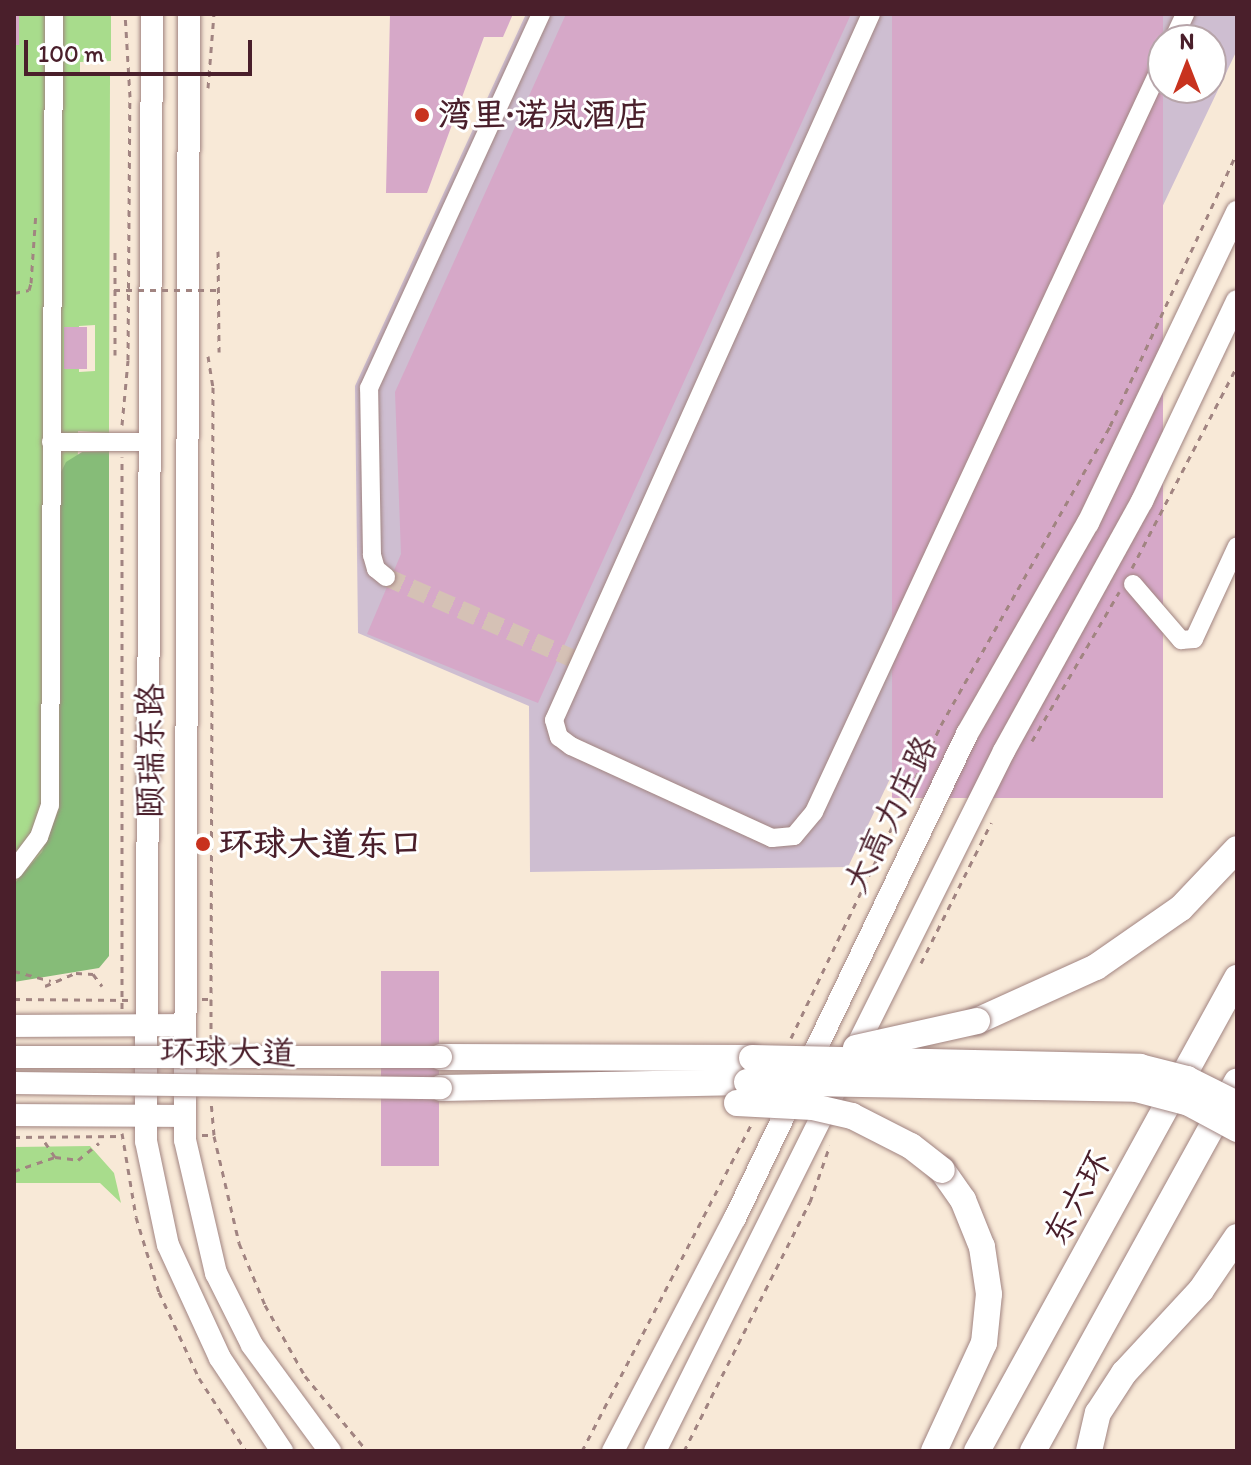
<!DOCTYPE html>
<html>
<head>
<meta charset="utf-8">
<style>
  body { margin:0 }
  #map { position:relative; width:1251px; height:1465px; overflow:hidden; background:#f8e9d7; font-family:Itim,"LXGW WenKai TC",sans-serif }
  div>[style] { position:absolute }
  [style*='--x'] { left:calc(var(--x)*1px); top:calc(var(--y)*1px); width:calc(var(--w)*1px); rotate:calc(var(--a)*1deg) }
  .industrial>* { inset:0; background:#cebed1 }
  .green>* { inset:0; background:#a8dc8c }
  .forest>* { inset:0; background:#86bc78 }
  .building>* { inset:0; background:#d6a8c8; transform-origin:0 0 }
  .minor-tunnel>* { height:18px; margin-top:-9px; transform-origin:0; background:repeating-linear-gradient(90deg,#d5c1b5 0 18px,transparent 0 27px) }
  .path>* { height:3px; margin-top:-1.5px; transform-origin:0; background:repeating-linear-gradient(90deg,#a18481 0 6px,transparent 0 12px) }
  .roads { filter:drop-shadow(0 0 2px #a18481) drop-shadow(0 0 2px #a18481) }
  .minor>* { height:18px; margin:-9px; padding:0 9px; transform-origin:9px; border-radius:9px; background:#fff }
  .major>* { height:22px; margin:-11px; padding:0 11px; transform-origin:11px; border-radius:11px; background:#fff }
  .highway>* { height:26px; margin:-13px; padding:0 13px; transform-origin:13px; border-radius:13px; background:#fff }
  .path-bridge>* { height:3px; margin-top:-1.5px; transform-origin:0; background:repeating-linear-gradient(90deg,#a18481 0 6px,transparent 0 12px) }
  .bridges { filter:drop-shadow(0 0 2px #a18481) drop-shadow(0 0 2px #a18481) }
  .major-bridge>* { height:22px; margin:-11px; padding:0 11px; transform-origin:11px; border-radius:11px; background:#fff }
  .highway-bridge>* { height:26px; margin:-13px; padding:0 13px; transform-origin:13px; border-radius:13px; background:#fff }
  .dots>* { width:22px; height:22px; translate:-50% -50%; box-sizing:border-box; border:4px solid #fff; border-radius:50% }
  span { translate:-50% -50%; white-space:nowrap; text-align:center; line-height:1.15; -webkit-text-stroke:6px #fff; paint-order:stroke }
  .poi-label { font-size:34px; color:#4a1f2b; font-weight:700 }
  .left { translate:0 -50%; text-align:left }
  .street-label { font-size:34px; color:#4a1f2b }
  .frame { position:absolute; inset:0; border:16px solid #4a1f2b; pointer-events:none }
  .north { position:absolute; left:1147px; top:24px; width:80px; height:80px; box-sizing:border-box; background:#fff; border:2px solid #b7a5aa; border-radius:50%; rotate:0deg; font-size:22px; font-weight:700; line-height:32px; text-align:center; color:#4a1f2b }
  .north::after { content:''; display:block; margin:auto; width:28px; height:36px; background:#c8321e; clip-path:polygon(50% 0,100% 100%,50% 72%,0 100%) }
  .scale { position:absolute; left:24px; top:40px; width:228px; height:36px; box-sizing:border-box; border:4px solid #4a1f2b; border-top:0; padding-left:10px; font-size:24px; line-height:28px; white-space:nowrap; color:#4a1f2b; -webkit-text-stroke:6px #fff; paint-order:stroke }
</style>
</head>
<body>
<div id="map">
  <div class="industrial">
    <div style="clip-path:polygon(evenodd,526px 14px,1237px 14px,1237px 50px,848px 867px,530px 872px,529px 706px,358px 633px,355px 386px,526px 14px,1163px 40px,1211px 40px,1211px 88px,1163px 88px,1163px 40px)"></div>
  </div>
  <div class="green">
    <div style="clip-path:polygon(evenodd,14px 14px,111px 14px,111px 61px,80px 62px,80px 75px,110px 75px,109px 433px,78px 431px,76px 866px,14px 907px,14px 14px,95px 325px,95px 371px,79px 372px,79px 326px,95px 325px)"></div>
    <div style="clip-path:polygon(90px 1146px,114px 1173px,121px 1203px,100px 1183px,14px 1183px,14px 1147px)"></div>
  </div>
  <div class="forest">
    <div style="clip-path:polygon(109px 451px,109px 956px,99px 968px,14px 982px,14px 884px,42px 852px,59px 809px,61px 472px,66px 462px,82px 452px)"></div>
  </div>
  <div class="building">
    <div style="left:14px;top:14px;width:5px;height:31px"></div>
    <div style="clip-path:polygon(390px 14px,513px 14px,503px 37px,484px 37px,427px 193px,386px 193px)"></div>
    <div style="clip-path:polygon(566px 14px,851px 14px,538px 703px,367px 634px,401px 554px,395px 392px)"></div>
    <div style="left:892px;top:14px;width:271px;height:784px"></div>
    <div style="left:64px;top:327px;width:23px;height:42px"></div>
    <div style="left:381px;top:971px;width:58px;height:195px"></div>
  </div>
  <div class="minor-tunnel">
    <div style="--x:386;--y:577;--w:210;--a:23.6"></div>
  </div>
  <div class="path">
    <div style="--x:208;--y:88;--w:74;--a:-85.4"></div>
    <div style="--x:218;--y:251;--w:101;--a:89.4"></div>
    <div style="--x:14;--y:293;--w:15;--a:-11"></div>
    <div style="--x:29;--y:290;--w:7;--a:-74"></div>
    <div style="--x:31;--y:283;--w:71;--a:-86"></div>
    <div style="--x:115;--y:355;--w:105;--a:-90"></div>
    <div style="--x:208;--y:356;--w:31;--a:81"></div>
    <div style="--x:213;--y:387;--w:612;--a:90.19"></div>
    <div style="--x:122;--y:425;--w:65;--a:-84.7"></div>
    <div style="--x:128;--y:360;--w:263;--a:-89.6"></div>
    <div style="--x:130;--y:97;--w:83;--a:-93.4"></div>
    <div style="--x:1132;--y:568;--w:228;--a:-62.5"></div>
    <div style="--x:1032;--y:741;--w:173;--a:-59.7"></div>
    <div style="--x:921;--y:963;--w:157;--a:-63.4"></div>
    <div style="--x:14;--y:971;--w:38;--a:15"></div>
    <div style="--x:45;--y:986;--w:34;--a:-23"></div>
    <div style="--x:76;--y:973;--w:17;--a:3"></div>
    <div style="--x:93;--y:974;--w:15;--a:53"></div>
    <div style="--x:14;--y:999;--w:116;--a:0.5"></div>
    <div style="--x:202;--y:999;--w:9;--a:0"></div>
    <div style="--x:211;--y:999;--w:40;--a:90"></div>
    <div style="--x:122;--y:1009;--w:552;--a:-90"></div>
    <div style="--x:791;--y:1038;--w:347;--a:-64.4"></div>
    <div style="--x:941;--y:725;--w:343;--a:-60.5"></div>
    <div style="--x:1110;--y:426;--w:302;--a:-65.1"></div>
    <div style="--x:122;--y:1133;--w:85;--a:80.5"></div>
    <div style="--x:136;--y:1217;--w:78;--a:73"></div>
    <div style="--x:159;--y:1292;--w:95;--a:65.1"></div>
    <div style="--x:199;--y:1378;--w:87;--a:57.2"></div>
    <div style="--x:202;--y:1135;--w:12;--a:0"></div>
    <div style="--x:214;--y:1135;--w:33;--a:-95"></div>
    <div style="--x:214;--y:1136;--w:110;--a:76.8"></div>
    <div style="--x:239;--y:1243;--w:67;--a:67.2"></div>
    <div style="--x:265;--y:1305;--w:81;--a:60.6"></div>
    <div style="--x:305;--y:1376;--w:97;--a:50.4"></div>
    <div style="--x:14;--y:1137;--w:108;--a:-0.5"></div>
    <div style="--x:55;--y:1157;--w:23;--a:7"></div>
    <div style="--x:78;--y:1160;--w:27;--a:-39"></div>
    <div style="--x:14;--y:1171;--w:43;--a:-18.9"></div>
    <div style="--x:55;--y:1157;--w:18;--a:-124"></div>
    <div style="--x:582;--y:1451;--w:367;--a:-62.6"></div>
    <div style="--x:684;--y:1451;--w:279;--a:-63.2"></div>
    <div style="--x:810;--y:1202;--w:60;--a:-70.7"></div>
  </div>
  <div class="roads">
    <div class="minor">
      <div style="--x:871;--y:14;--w:774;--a:114.18"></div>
      <div style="--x:554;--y:720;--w:18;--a:74"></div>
      <div style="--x:559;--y:737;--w:15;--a:37"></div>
      <div style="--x:571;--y:746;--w:221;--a:24.6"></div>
      <div style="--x:772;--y:838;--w:22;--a:-5"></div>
      <div style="--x:794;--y:836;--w:31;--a:-50"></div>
      <div style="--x:814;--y:812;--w:827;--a:-65.05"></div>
      <div style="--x:1173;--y:40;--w:29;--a:-65"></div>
      <div style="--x:51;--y:442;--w:97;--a:0"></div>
      <div style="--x:386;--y:577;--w:13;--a:-141"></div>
      <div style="--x:376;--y:569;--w:15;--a:-106"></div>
      <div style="--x:372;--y:555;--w:167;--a:-91"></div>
      <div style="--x:369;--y:388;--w:412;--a:-65.3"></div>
      <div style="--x:1133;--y:584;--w:74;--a:49.4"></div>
      <div style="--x:1181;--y:640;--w:13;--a:-4"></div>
      <div style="--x:1194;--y:639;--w:102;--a:-65.2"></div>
      <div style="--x:14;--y:870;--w:41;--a:-52.9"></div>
      <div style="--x:39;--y:837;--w:34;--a:-71"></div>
      <div style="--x:50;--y:805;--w:791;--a:-89.71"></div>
    </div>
    <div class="major">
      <div style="--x:152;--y:14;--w:1127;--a:90.31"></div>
      <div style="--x:146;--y:1141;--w:106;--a:78.1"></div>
      <div style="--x:168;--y:1245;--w:124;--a:65.3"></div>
      <div style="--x:220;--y:1358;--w:112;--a:56.3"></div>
      <div style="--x:189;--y:14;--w:1126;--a:90.2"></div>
      <div style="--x:185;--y:1140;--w:137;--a:76.9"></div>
      <div style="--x:216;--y:1273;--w:80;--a:63.4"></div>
      <div style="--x:252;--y:1345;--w:132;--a:53.7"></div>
      <div style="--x:14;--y:1026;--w:170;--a:-0.3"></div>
      <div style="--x:14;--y:1115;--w:171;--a:0.3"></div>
      <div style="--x:613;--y:1451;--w:263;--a:-62.4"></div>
      <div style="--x:735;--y:1218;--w:537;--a:-64.39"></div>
      <div style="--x:967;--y:734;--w:243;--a:-60.2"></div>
      <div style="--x:1088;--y:523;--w:345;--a:-64.4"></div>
      <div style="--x:655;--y:1451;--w:782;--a:-63.5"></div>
      <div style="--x:1004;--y:751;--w:286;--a:-61.1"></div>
      <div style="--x:1142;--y:501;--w:221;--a:-64.6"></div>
    </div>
    <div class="highway">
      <div style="--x:977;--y:1021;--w:131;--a:-24.4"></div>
      <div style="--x:1096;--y:967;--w:103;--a:-34.8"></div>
      <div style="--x:1181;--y:908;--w:81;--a:-46.5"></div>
      <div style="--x:441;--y:1057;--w:311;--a:0.2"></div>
      <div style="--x:441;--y:1088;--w:306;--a:-1.1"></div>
      <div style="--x:934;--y:1451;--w:119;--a:-65.2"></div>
      <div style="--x:984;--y:1343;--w:49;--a:-84.2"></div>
      <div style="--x:989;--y:1294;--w:48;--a:-98.5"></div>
      <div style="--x:982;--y:1247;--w:51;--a:-112"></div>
      <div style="--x:963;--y:1200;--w:37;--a:-125"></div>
      <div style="--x:977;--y:1451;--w:540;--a:-61.2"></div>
      <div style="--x:1033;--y:1451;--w:422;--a:-61.1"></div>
      <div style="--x:1089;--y:1451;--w:39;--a:-77"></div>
      <div style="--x:1098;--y:1413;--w:48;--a:-57"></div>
      <div style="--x:1124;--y:1373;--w:113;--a:-47.1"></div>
      <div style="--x:1201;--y:1290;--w:64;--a:-55.8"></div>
    </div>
  </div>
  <div class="path-bridge">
    <div style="--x:114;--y:290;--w:105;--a:0"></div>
  </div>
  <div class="bridges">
    <div class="major-bridge">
      <div style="--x:14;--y:1057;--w:427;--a:0"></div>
      <div style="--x:14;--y:1083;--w:427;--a:0.7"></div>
    </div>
    <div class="highway-bridge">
      <div style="--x:856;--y:1048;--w:124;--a:-12.6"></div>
      <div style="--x:752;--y:1058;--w:388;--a:1.3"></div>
      <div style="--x:1140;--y:1067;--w:49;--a:14.3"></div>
      <div style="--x:1187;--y:1079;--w:56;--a:26.6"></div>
      <div style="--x:747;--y:1082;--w:389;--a:1"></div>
      <div style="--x:1136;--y:1089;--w:55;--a:14.8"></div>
      <div style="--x:1189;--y:1103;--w:55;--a:28.4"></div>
      <div style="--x:737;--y:1103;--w:76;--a:3"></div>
      <div style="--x:813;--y:1107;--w:40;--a:13"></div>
      <div style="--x:852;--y:1116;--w:66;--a:27"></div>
      <div style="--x:911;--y:1146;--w:39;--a:38"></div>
    </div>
  </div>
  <div class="dots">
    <div style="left:422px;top:115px;background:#c8321e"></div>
    <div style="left:203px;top:844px;background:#c8321e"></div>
  </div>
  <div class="poi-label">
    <span class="left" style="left:438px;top:115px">湾里·诺岚酒店</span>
    <span class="left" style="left:219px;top:844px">环球大道东口</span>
  </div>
  <div class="street-label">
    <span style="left:150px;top:751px;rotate:-90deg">颐瑞东路</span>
    <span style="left:890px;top:814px;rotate:-64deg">大高力庄路</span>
    <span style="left:228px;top:1052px;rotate:1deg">环球大道</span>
    <span style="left:1077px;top:1198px;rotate:-61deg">东六环</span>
  </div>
  <div class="frame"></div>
  <div class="north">N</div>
  <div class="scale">100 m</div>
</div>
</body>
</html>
